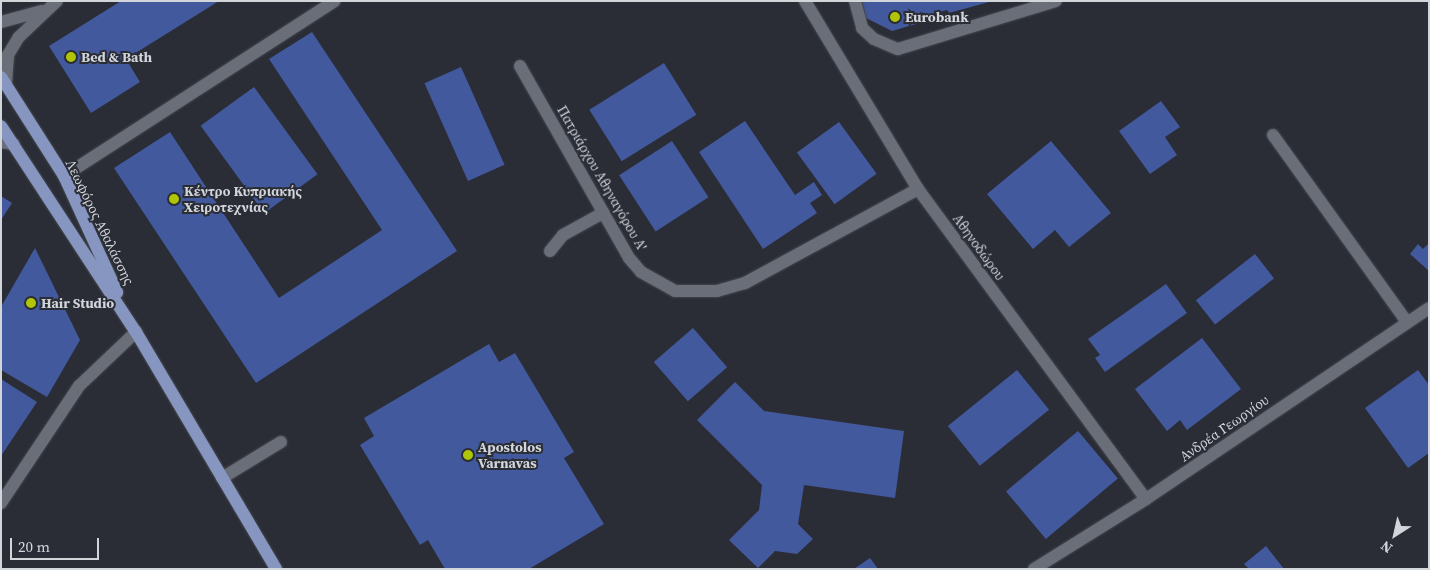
<!DOCTYPE html>
<html>
<head>
<meta charset="utf-8">
<style>
  body { margin:0 }
  #map { position:relative; width:1430px; height:570px; overflow:hidden; background:#2a2d36; font-family:"Source Serif 4",serif }
  div>[style] { position:absolute }
  [style*='--x'] { left:calc(var(--x)*1px); top:calc(var(--y)*1px); width:calc(var(--w)*1px); rotate:calc(var(--a)*1deg) }
  .building>* { inset:0; background:#42599e; transform-origin:0 0 }
  .roads { filter:drop-shadow(0 0 1px #45484e) drop-shadow(0 0 1px #45484e) }
  .lane>* { height:12px; margin:-6px; padding:0 6px; transform-origin:6px; border-radius:6px; background:#6a6e78 }
  .street>* { height:12px; margin:-6px; padding:0 6px; transform-origin:6px; border-radius:6px; background:#6a6e78 }
  .secondary>* { height:12px; margin:-6px; padding:0 6px; transform-origin:6px; border-radius:6px; background:#6a6e78 }
  .primary>* { height:12px; margin:-6px; padding:0 6px; transform-origin:6px; border-radius:6px; background:#8696c1 }
  .dots>* { width:14px; height:14px; translate:-50% -50%; box-sizing:border-box; border:2px solid #2a2d36; border-radius:50% }
  span { translate:-50% -50%; white-space:nowrap; text-align:center; line-height:1.15; -webkit-text-stroke:4px #2a2d36; paint-order:stroke }
  .poi-label { font-size:14px; color:#d2d5da; font-weight:700 }
  .left { translate:0 -50%; text-align:left }
  .street-label { font-size:14px; color:#d2d5da }
  .frame { position:absolute; inset:0; border:2px solid #d2d5da; pointer-events:none }
  .north { position:absolute; left:1370px; top:510px; width:50px; height:50px; -webkit-text-stroke:4px #2a2d36; paint-order:stroke; rotate:215deg; font-size:14px; font-weight:700; line-height:20px; text-align:center; color:#d2d5da }
  .north::after { content:''; display:block; margin:auto; width:18px; height:22px; background:#d2d5da; clip-path:polygon(50% 0,100% 100%,50% 72%,0 100%) }
  .scale { position:absolute; left:10px; top:538px; width:89px; height:22px; box-sizing:border-box; border:2px solid #d2d5da; border-top:0; padding-left:6px; font-size:15px; line-height:18px; white-space:nowrap; color:#d2d5da; -webkit-text-stroke:4px #2a2d36; paint-order:stroke }
</style>
</head>
<body>
<div id="map">
  <div class="building">
    <div style="clip-path:polygon(121px 1px,219px 1px,126px 59px,140px 82px,91px 113px,49px 46px)"></div>
    <div style="clip-path:polygon(862px 1px,988px 1px,989px 2px,949px 13px,947px 10px,925px 16px,926px 21px,892px 31px,866px 18px)"></div>
    <div style="clip-path:polygon(312px 32px,457px 251px,256px 383px,114px 168px,170px 132px,279px 298px,382px 230px,269px 59px)"></div>
    <div style="left:664px;top:63px;width:61px;height:88px;rotate:58deg"></div>
    <div style="left:461px;top:67px;width:107px;height:40px;rotate:66deg"></div>
    <div style="left:254px;top:87px;width:108px;height:66px;rotate:54deg"></div>
    <div style="clip-path:polygon(1161px 101px,1180px 127px,1165px 137px,1177px 155px,1150px 174px,1119px 131px)"></div>
    <div style="clip-path:polygon(745px 121px,795px 195px,814px 182px,822px 195px,810px 203px,817px 213px,763px 249px,699px 152px)"></div>
    <div style="left:839px;top:122px;width:64px;height:52px;rotate:54deg"></div>
    <div style="left:672px;top:141px;width:67px;height:63px;rotate:57deg"></div>
    <div style="clip-path:polygon(1051px 141px,1111px 213px,1069px 247px,1055px 230px,1033px 249px,987px 194px)"></div>
    <div style="clip-path:polygon(1px 196px,12px 203px,1px 220px)"></div>
    <div style="clip-path:polygon(1429px 243px,1429px 271px,1410px 254px,1418px 244px,1423px 249px)"></div>
    <div style="clip-path:polygon(35px 248px,80px 340px,47px 397px,1px 370px,1px 307px)"></div>
    <div style="left:1255px;top:254px;width:31px;height:75px;rotate:52deg"></div>
    <div style="clip-path:polygon(1166px 284px,1187px 313px,1105px 372px,1095px 358px,1100px 355px,1088px 339px)"></div>
    <div style="left:693px;top:328px;width:52px;height:52px;rotate:49deg"></div>
    <div style="clip-path:polygon(1202px 338px,1241px 389px,1187px 430px,1180px 420px,1167px 431px,1135px 389px)"></div>
    <div style="clip-path:polygon(489px 344px,499px 362px,515px 353px,574px 452px,564px 458px,604px 524px,529px 569px,445px 569px,428px 540px,420px 545px,360px 445px,374px 436px,364px 418px)"></div>
    <div style="left:1017px;top:370px;width:51px;height:89px;rotate:51deg"></div>
    <div style="clip-path:polygon(1418px 370px,1429px 385px,1429px 453px,1408px 468px,1365px 408px)"></div>
    <div style="clip-path:polygon(1px 379px,37px 402px,1px 456px)"></div>
    <div style="clip-path:polygon(735px 382px,764px 411px,904px 431px,895px 498px,804px 485px,798px 524px,813px 539px,797px 554px,775px 551px,758px 568px,729px 540px,759px 510px,762px 485px,697px 420px)"></div>
    <div style="left:1078px;top:431px;width:62px;height:94px;rotate:50deg"></div>
    <div style="clip-path:polygon(1266px 546px,1284px 569px,1249px 569px,1244px 564px)"></div>
    <div style="clip-path:polygon(870px 558px,878px 569px,854px 569px)"></div>
  </div>
  <div class="roads">
    <div class="lane">
      <div style="--x:855;--y:1;--w:28;--a:75"></div>
      <div style="--x:862;--y:28;--w:16;--a:43"></div>
      <div style="--x:874;--y:39;--w:26;--a:23"></div>
      <div style="--x:898;--y:49;--w:165;--a:-16.9"></div>
      <div style="--x:64;--y:176;--w:322;--a:-32.9"></div>
      <div style="--x:550;--y:251;--w:21;--a:-51"></div>
      <div style="--x:563;--y:235;--w:46;--a:-28.8"></div>
      <div style="--x:222;--y:478;--w:69;--a:-31.4"></div>
    </div>
    <div class="street">
      <div style="--x:805;--y:1;--w:219;--a:59"></div>
      <div style="--x:918;--y:189;--w:385;--a:53.7"></div>
      <div style="--x:520;--y:66;--w:221;--a:60.4"></div>
      <div style="--x:629;--y:258;--w:18;--a:49"></div>
      <div style="--x:641;--y:272;--w:39;--a:29"></div>
      <div style="--x:675;--y:291;--w:42;--a:0"></div>
      <div style="--x:717;--y:291;--w:29;--a:-16"></div>
      <div style="--x:745;--y:283;--w:197;--a:-28.5"></div>
      <div style="--x:1273;--y:135;--w:229;--a:54.4"></div>
      <div style="--x:1;--y:142;--w:13;--a:9"></div>
      <div style="--x:1;--y:503;--w:141;--a:-56.3"></div>
      <div style="--x:79;--y:386;--w:79;--a:-43.5"></div>
      <div style="--x:1034;--y:569;--w:132;--a:-32"></div>
      <div style="--x:1146;--y:499;--w:341;--a:-34"></div>
    </div>
    <div class="secondary">
      <div style="--x:1;--y:22;--w:42;--a:-15"></div>
      <div style="--x:6;--y:84;--w:29;--a:-86"></div>
      <div style="--x:8;--y:55;--w:21;--a:-59"></div>
      <div style="--x:19;--y:37;--w:52;--a:-43.5"></div>
    </div>
    <div class="primary">
      <div style="--x:1;--y:77;--w:117;--a:57.5"></div>
      <div style="--x:64;--y:176;--w:128;--a:65.4"></div>
      <div style="--x:1;--y:126;--w:246;--a:56.8"></div>
      <div style="--x:136;--y:332;--w:275;--a:59.4"></div>
    </div>
  </div>
  <div class="dots">
    <div style="left:895px;top:17px;background:#afc507"></div>
    <div style="left:71px;top:57px;background:#afc507"></div>
    <div style="left:174px;top:199px;background:#afc507"></div>
    <div style="left:31px;top:303px;background:#afc507"></div>
    <div style="left:468px;top:455px;background:#afc507"></div>
  </div>
  <div class="poi-label">
    <span class="left" style="left:905px;top:17px">Eurobank</span>
    <span class="left" style="left:81px;top:57px">Bed &amp; Bath</span>
    <span class="left" style="left:184px;top:199px">Κέντρο Κυπριακής<br>Χειροτεχνίας</span>
    <span class="left" style="left:41px;top:303px">Hair Studio</span>
    <span class="left" style="left:478px;top:455px">Apostolos<br>Varnavas</span>
  </div>
  <div class="street-label">
    <span style="left:602px;top:178px;rotate:60deg">Πατριάρχου Αθηναγόρου Α'</span>
    <span style="left:100px;top:222px;rotate:64deg">Λεωφόρος Αθαλάσσης</span>
    <span style="left:979px;top:247px;rotate:54deg">Αθηνοδώρου</span>
    <span style="left:1224px;top:428px;rotate:-35deg">Ανδρέα Γεωργίου</span>
  </div>
  <div class="frame"></div>
  <div class="north">N</div>
  <div class="scale">20 m</div>
</div>
</body>
</html>
